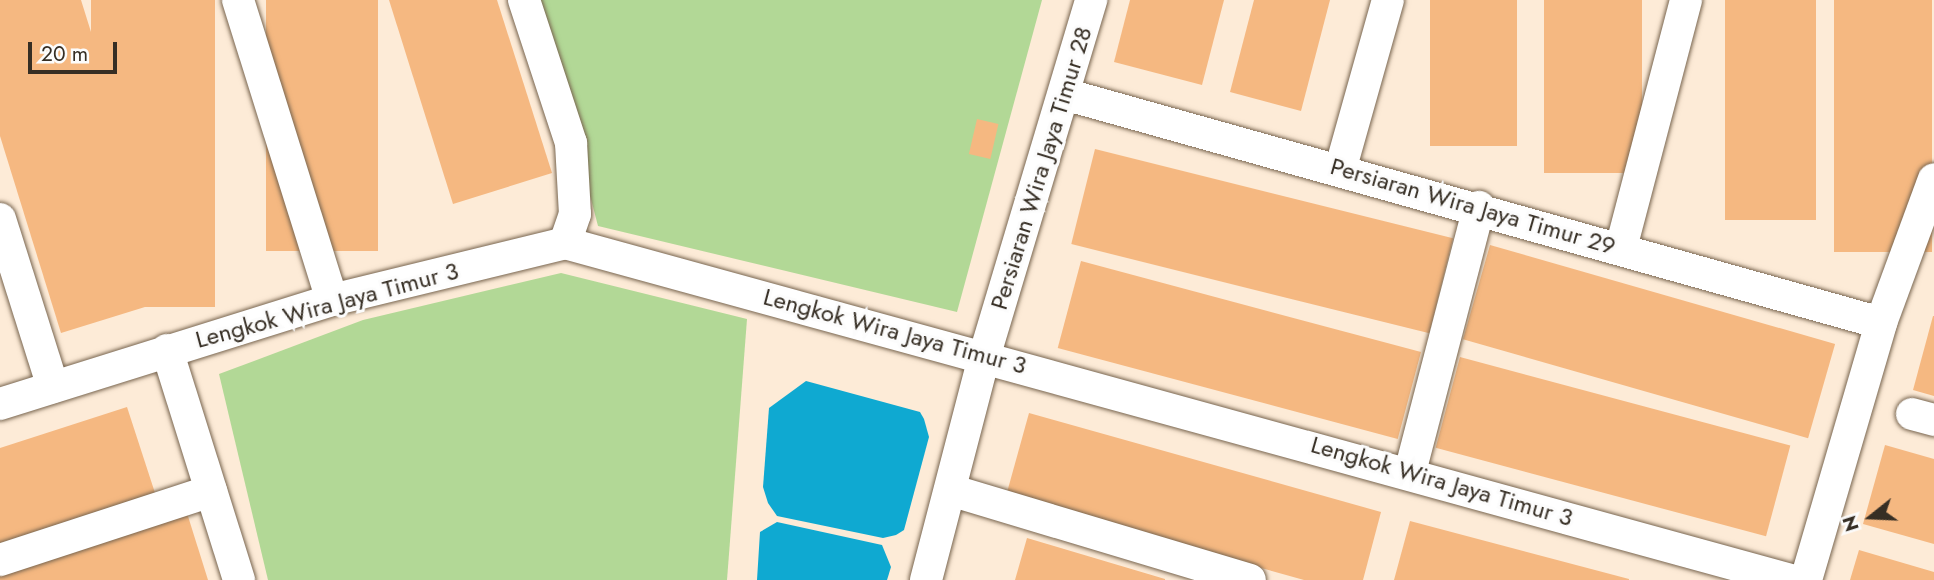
<!DOCTYPE html>
<html>
<head>
<meta charset="utf-8">
<style>
  body { margin:0 }
  #map { position:relative; width:1934px; height:580px; overflow:hidden; background:#fdebd7; font-family:Jost,sans-serif }
  div>[style] { position:absolute }
  [style*='--x'] { left:calc(var(--x)*1px); top:calc(var(--y)*1px); width:calc(var(--w)*1px); rotate:calc(var(--a)*1deg) }
  .green>* { inset:0; background:#b2d896 }
  .water>* { inset:0; background:#0fa9d1 }
  .building>* { inset:0; background:#f5b881; transform-origin:0 0 }
  .roads { filter:drop-shadow(0 0 2px #78654f) drop-shadow(0 0 2px #78654f) }
  .minor>* { height:32px; margin:-16px; padding:0 16px; transform-origin:16px; border-radius:16px; background:#fff }
  span { translate:-50% -50%; white-space:nowrap; text-align:center; line-height:1.15; -webkit-text-stroke:6px #fcfcfc; paint-order:stroke }
  .street-label { font-size:24px; color:#362e24 }
  .north { position:absolute; left:1836px; top:482px; width:70px; height:70px; -webkit-text-stroke:5px #fcfcfc; paint-order:stroke; rotate:252deg; font-size:19px; font-weight:700; line-height:28px; text-align:center; color:#362e24 }
  .north::after { content:''; display:block; margin:auto; width:24px; height:32px; background:#362e24; clip-path:polygon(50% 0,100% 100%,50% 72%,0 100%) }
  .scale { position:absolute; left:28px; top:42px; width:89px; height:32px; box-sizing:border-box; border:4px solid #362e24; border-top:0; padding-left:9px; font-size:21px; line-height:24px; white-space:nowrap; color:#362e24; -webkit-text-stroke:5px #fcfcfc; paint-order:stroke }
</style>
</head>
<body>
<div id="map">
  <div class="green">
    <div style="clip-path:polygon(539px 0,1042px 0,957px 312px,598px 226px)"></div>
    <div style="clip-path:polygon(561px 273px,747px 319px,727px 580px,268px 580px,219px 374px,363px 320px)"></div>
  </div>
  <div class="water">
    <div style="clip-path:polygon(806px 381px,920px 412px,924px 419px,929px 437px,904px 530px,896px 535px,883px 538px,777px 516px,768px 503px,763px 487px,769px 408px)"></div>
    <div style="clip-path:polygon(777px 522px,882px 545px,891px 567px,887px 580px,757px 580px,760px 532px)"></div>
  </div>
  <div class="building">
    <div style="clip-path:polygon(0 0,81px 0,174px 298px,61px 333px,0 136px)"></div>
    <div style="left:91px;top:0;width:124px;height:307px"></div>
    <div style="left:266px;top:0;width:112px;height:251px"></div>
    <div style="clip-path:polygon(389px 0,497px 0,552px 173px,453px 204px)"></div>
    <div style="clip-path:polygon(1130px 0,1224px 0,1202px 85px,1114px 62px)"></div>
    <div style="clip-path:polygon(1254px 0,1330px 0,1301px 111px,1230px 92px)"></div>
    <div style="left:1430px;top:0;width:87px;height:146px"></div>
    <div style="left:1544px;top:0;width:98px;height:173px"></div>
    <div style="left:1725px;top:0;width:91px;height:220px"></div>
    <div style="left:1834px;top:0;width:98px;height:252px"></div>
    <div style="left:977px;top:119px;width:22px;height:36px;rotate:13deg"></div>
    <div style="left:1095px;top:149px;width:369px;height:98px;rotate:14deg"></div>
    <div style="left:1490px;top:245px;width:359px;height:98px;rotate:16deg"></div>
    <div style="left:1081px;top:261px;width:352px;height:90px;rotate:15deg"></div>
    <div style="clip-path:polygon(1933px 316px,1934px 316px,1934px 396px,1913px 390px)"></div>
    <div style="left:1460px;top:357px;width:342px;height:94px;rotate:15deg"></div>
    <div style="clip-path:polygon(127px 407px,155px 493px,0 543px,0 448px)"></div>
    <div style="clip-path:polygon(1029px 413px,1381px 512px,1363px 580px,1304px 580px,1006px 496px)"></div>
    <div style="clip-path:polygon(1885px 445px,1934px 459px,1934px 544px,1863px 524px)"></div>
    <div style="clip-path:polygon(187px 513px,208px 580px,0 580px,0 573px)"></div>
    <div style="clip-path:polygon(1410px 521px,1629px 579px,1629px 580px,1394px 580px)"></div>
    <div style="clip-path:polygon(1027px 538px,1165px 579px,1165px 580px,1015px 580px)"></div>
    <div style="clip-path:polygon(1859px 550px,1934px 572px,1934px 580px,1850px 580px)"></div>
  </div>
  <div class="roads">
    <div class="minor">
      <div style="--x:238;--y:0;--w:314;--a:72.6"></div>
      <div style="--x:524;--y:0;--w:151;--a:71.8"></div>
      <div style="--x:571;--y:143;--w:71;--a:86.8"></div>
      <div style="--x:575;--y:214;--w:31;--a:109"></div>
      <div style="--x:1064;--y:94;--w:848;--a:15.66"></div>
      <div style="--x:1341;--y:167;--w:173;--a:-74.3"></div>
      <div style="--x:0;--y:219;--w:176;--a:72.5"></div>
      <div style="--x:1621;--y:248;--w:256;--a:-75.3"></div>
      <div style="--x:167;--y:350;--w:241;--a:72.6"></div>
      <div style="--x:0;--y:404;--w:348;--a:-17.4"></div>
      <div style="--x:332;--y:300;--w:240;--a:-13.7"></div>
      <div style="--x:565;--y:243;--w:1271;--a:15.37"></div>
      <div style="--x:1912;--y:414;--w:23;--a:15"></div>
      <div style="--x:1410;--y:472;--w:274;--a:-75.4"></div>
      <div style="--x:950;--y:490;--w:313;--a:16.7"></div>
      <div style="--x:0;--y:560;--w:222;--a:-18.1"></div>
      <div style="--x:926;--y:580;--w:234;--a:-75.4"></div>
      <div style="--x:985;--y:354;--w:370;--a:-73.3"></div>
      <div style="--x:1806;--y:580;--w:268;--a:-73.7"></div>
      <div style="--x:1881;--y:323;--w:153;--a:-69.8"></div>
    </div>
  </div>
  <div class="street-label">
    <span style="left:1041px;top:168px;rotate:-73deg">Persiaran Wira Jaya Timur 28</span>
    <span style="left:1473px;top:206px;rotate:16deg">Persiaran Wira Jaya Timur 29</span>
    <span style="left:327px;top:305px;rotate:-15deg">Lengkok Wira Jaya Timur 3</span>
    <span style="left:895px;top:331px;rotate:15deg">Lengkok Wira Jaya Timur 3</span>
    <span style="left:1442px;top:481px;rotate:16deg">Lengkok Wira Jaya Timur 3</span>
  </div>
  <div class="north">N</div>
  <div class="scale">20 m</div>
</div>
</body>
</html>
